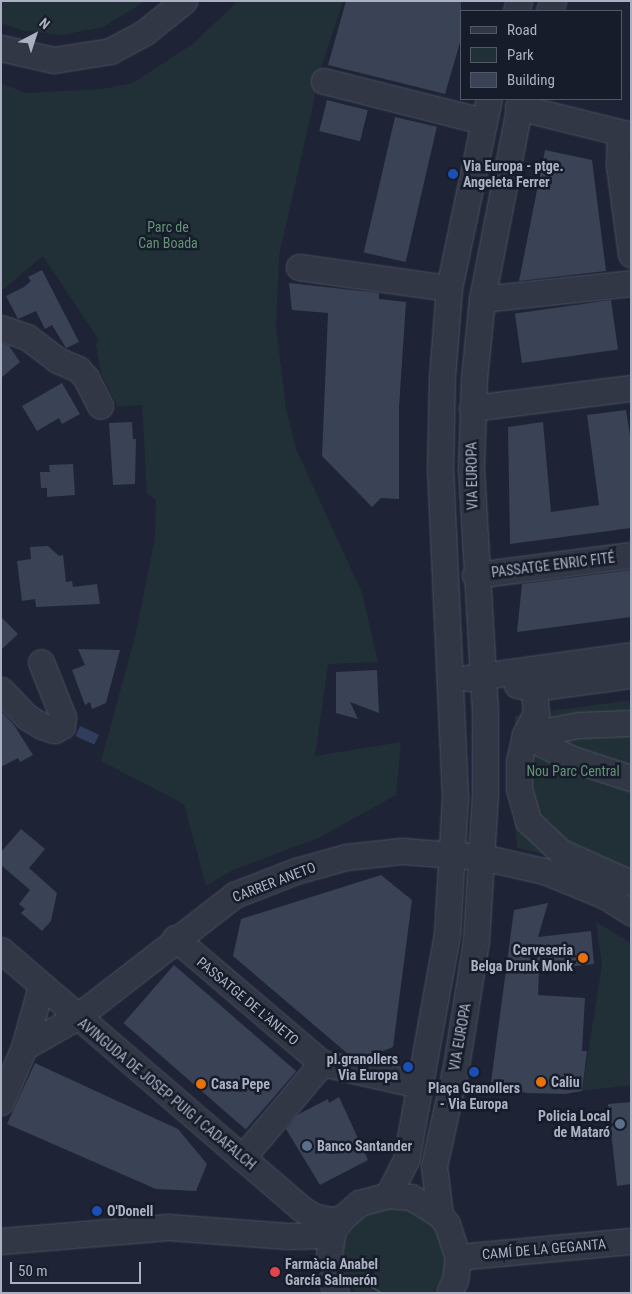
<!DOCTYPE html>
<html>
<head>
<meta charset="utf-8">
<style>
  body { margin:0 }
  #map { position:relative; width:632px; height:1294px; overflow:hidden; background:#1e2435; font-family:"Roboto Condensed",sans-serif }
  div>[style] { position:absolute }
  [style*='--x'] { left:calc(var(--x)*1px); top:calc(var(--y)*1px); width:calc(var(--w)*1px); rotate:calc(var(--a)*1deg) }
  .green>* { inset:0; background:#203036 }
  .water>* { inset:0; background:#303d5c; transform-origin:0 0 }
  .building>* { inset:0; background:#3a4256; transform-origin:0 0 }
  .roads { filter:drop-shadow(0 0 1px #4c5161) drop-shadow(0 0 1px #4c5161) }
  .minor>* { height:25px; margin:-12.5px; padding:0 12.5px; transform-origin:12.5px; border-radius:12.5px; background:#313745 }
  .tram>* { height:1px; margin:-0.5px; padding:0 0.5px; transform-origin:0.5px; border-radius:0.5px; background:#535a6d }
  .dots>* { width:14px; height:14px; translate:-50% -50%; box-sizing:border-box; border:2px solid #171c2a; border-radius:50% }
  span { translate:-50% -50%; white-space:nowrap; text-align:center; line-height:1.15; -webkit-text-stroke:5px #171c2a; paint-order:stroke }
  .poi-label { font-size:14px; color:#abb1c3; font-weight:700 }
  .left { translate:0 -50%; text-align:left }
  .right { translate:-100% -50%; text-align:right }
  .park-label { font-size:14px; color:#639375 }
  .street-label { font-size:14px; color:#abb1c3 }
  .frame { position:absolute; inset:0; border:2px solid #abb1c3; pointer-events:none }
  .legend { position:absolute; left:460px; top:10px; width:162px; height:90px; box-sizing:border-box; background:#171c2a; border:1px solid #525867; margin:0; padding:6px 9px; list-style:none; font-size:15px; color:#abb1c3 }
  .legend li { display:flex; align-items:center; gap:10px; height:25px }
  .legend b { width:25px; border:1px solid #525867 }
  .north { position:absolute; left:10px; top:10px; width:50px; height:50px; -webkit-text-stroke:4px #171c2a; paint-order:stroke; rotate:40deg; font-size:14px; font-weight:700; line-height:20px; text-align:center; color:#abb1c3 }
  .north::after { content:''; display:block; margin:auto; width:18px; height:22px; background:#abb1c3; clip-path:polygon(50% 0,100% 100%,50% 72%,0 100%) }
  .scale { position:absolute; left:10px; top:1262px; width:131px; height:22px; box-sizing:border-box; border:2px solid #abb1c3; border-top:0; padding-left:6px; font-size:15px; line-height:18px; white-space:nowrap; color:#abb1c3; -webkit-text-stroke:4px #171c2a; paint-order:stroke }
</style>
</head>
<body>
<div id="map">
  <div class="green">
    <div style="clip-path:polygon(1px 1px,146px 1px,103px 27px,62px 35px,22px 30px,1px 23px)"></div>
    <div style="clip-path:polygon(238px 1px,343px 1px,322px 65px,279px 256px,276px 326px,286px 409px,296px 449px,362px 593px,378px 662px,328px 664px,315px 756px,401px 742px,396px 795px,318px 838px,233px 870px,206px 886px,184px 804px,101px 761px,135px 637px,155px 538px,156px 500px,147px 494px,142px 405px,118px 407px,101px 373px,96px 344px,99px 340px,43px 256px,1px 291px,1px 83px,26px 93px,103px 89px,133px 83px,194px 43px)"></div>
    <div style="clip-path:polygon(631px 700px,631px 890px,539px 853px,517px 848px,515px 825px,515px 716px)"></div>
    <div style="clip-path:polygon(596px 922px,631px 943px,631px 1085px,582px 1091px,602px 965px)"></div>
    <div style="clip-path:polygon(385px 1207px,403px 1207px,420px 1214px,434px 1226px,443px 1241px,446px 1259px,443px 1277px,433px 1293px,356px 1293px,345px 1276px,342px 1258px,345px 1240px,355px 1224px,368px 1213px)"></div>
  </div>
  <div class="water">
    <div style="left:80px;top:726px;width:21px;height:11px;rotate:25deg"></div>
  </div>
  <div class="building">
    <div style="clip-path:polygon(346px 1px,461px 1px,461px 39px,445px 94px,328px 65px)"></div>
    <div style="left:327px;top:100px;width:42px;height:32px;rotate:14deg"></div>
    <div style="left:395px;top:117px;width:43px;height:139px;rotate:13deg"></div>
    <div style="clip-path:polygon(545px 150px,592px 160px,606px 271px,519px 281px)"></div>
    <div style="clip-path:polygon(42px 270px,79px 342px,66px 348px,52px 325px,45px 329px,36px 311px,18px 319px,6px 296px,24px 287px,31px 281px,28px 277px)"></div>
    <div style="clip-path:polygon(289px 283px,379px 293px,379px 299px,406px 302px,399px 407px,399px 499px,381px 498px,372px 507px,322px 456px,328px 313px,292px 310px)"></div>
    <div style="left:611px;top:300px;width:50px;height:97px;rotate:82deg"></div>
    <div style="clip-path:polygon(1px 343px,9px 346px,20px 362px,1px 378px)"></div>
    <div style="clip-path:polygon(62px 383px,80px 414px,62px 424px,59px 418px,37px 431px,22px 406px)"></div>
    <div style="clip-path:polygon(626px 410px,631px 442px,631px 528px,510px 544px,508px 427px,543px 422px,551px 512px,599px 505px,587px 415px)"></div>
    <div style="clip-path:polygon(132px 422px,133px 439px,136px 439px,135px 484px,113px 485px,109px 423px)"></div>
    <div style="clip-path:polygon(73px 464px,75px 495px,47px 497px,47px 488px,41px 488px,40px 472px,50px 472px,49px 465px)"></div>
    <div style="clip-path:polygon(48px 546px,59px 556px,63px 555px,66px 582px,72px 581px,73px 587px,97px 584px,100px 604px,36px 607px,35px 599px,22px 601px,17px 561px,31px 559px,30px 547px)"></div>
    <div style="clip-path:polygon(631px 570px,631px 617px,517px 632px,522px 584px)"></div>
    <div style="clip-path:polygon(1px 617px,18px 634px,1px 650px)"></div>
    <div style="clip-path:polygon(78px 649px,120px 650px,106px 703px,92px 709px,90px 702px,85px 705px,72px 670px,85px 665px)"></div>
    <div style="clip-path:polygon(377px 670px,379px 713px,350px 702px,358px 719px,336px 713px,336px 672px)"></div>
    <div style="clip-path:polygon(1px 711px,14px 725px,33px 755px,20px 762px,18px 758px,1px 767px)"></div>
    <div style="clip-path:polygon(21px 829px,45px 849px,29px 868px,57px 893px,51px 921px,42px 931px,21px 913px,25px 909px,19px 904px,30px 890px,1px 865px,1px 852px)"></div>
    <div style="clip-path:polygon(381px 875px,412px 900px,393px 1047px,365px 1058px,348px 1054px,233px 956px,241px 919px)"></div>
    <div style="clip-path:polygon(548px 903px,538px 937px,591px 931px,594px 964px,539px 970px,538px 995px,585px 998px,582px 1051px,587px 1051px,582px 1091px,565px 1094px,526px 1093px,491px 1082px,514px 910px)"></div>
    <div style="left:174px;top:965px;width:162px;height:77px;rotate:41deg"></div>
    <div style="clip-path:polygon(35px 1063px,178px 1129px,207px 1164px,196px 1191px,156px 1189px,7px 1124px)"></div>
    <div style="clip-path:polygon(339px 1097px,368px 1160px,320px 1185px,286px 1129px,297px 1115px,328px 1099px,329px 1103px)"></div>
    <div style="clip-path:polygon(631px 1102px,631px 1184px,617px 1186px,608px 1104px)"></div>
  </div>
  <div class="roads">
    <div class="minor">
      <div style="--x:516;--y:11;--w:10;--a:-73"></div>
      <div style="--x:549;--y:11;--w:11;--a:-68"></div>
      <div style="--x:1;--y:48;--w:54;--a:12.8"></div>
      <div style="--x:54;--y:60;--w:57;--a:-9.1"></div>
      <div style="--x:110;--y:51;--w:40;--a:-28"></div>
      <div style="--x:145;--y:32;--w:50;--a:-38.5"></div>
      <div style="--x:324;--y:81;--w:163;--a:14.2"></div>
      <div style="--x:518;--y:107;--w:116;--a:13.9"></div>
      <div style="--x:620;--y:133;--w:32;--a:92"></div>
      <div style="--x:619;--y:165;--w:90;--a:82.3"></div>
      <div style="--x:299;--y:267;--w:151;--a:8"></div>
      <div style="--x:482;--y:299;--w:150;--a:-6.1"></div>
      <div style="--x:1;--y:328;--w:28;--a:19"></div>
      <div style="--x:27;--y:337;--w:38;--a:37"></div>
      <div style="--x:57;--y:360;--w:23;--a:23"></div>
      <div style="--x:78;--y:369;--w:12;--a:48"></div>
      <div style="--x:86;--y:378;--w:31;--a:63"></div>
      <div style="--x:472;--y:408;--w:160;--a:-7.2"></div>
      <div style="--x:475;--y:575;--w:157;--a:-7.3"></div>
      <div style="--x:532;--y:669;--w:44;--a:84.8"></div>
      <div style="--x:536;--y:713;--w:25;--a:117"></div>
      <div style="--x:525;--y:735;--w:53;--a:27.1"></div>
      <div style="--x:572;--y:759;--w:62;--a:17.9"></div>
      <div style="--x:468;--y:678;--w:165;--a:-8"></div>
      <div style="--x:517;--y:685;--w:16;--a:11"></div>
      <div style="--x:533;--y:688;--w:99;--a:-7.6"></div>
      <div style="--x:1;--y:690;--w:37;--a:46"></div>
      <div style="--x:27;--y:717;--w:17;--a:31"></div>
      <div style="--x:42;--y:726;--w:13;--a:18"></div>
      <div style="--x:54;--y:730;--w:9;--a:-27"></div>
      <div style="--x:62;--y:726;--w:9;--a:-84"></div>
      <div style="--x:63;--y:717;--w:59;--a:-111.8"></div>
      <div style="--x:631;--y:723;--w:52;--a:177.8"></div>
      <div style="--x:579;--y:725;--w:55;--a:169.5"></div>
      <div style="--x:525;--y:735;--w:27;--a:103"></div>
      <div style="--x:519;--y:761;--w:28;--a:90"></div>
      <div style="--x:519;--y:789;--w:33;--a:74"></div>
      <div style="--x:528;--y:821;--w:45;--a:43.2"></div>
      <div style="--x:561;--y:852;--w:77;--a:23.9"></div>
      <div style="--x:175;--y:938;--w:193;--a:40.4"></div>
      <div style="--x:322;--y:1063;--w:100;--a:12.7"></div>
      <div style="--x:1;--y:950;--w:396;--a:40.7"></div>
      <div style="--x:301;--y:1208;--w:14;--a:34"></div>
      <div style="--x:313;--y:1216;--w:17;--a:13"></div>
      <div style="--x:330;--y:1220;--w:12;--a:-9"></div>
      <div style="--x:24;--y:1047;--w:61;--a:-29.5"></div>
      <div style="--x:77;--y:1017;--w:199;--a:-37.8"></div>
      <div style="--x:234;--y:895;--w:66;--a:-21.2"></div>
      <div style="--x:296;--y:871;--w:52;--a:-15.6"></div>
      <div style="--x:346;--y:857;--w:56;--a:-6.1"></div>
      <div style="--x:402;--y:851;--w:80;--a:4.3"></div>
      <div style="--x:482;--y:857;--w:64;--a:12.7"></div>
      <div style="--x:544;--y:871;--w:66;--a:22.3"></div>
      <div style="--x:605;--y:896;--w:31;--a:32"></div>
      <div style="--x:1;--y:1102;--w:60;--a:-67.3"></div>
      <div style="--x:24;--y:1047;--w:63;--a:-74.4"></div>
      <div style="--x:242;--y:1158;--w:124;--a:-49.9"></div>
      <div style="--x:388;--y:1195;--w:39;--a:-63"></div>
      <div style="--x:406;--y:1160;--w:229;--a:-79.7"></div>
      <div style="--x:447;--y:935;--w:138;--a:-86.7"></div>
      <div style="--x:455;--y:797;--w:325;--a:-92.6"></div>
      <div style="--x:440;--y:472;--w:95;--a:-88.8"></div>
      <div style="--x:442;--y:377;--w:89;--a:-85.5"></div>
      <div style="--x:449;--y:288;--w:193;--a:-78.1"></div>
      <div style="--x:440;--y:1215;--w:49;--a:-97"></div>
      <div style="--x:434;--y:1166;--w:102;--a:-77.6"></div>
      <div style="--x:456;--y:1066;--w:127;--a:-80.9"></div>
      <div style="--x:476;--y:941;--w:149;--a:-86.5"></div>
      <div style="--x:485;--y:792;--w:81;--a:-90"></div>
      <div style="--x:485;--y:711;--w:243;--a:-93.3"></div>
      <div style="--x:471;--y:468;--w:89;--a:-88.1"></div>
      <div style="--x:474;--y:379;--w:80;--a:-84.3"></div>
      <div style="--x:482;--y:299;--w:204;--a:-79"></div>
      <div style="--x:1;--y:1241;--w:168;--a:-4.8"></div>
      <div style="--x:168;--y:1227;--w:120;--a:4.3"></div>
      <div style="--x:288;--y:1236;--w:43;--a:-1.3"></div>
      <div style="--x:458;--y:1257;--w:174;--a:-5.3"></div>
      <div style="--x:336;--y:1293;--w:28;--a:-109"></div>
      <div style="--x:327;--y:1267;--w:37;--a:-81"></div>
      <div style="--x:333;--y:1230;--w:15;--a:-53"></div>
      <div style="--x:342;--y:1218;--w:23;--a:-41"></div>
      <div style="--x:359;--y:1203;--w:30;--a:-15"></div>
      <div style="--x:388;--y:1195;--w:23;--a:5"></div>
      <div style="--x:411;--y:1197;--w:34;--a:32"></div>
      <div style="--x:440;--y:1215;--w:11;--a:52"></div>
      <div style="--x:447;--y:1224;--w:35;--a:72"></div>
      <div style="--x:458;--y:1257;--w:23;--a:97"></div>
      <div style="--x:455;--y:1280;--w:14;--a:115"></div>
    </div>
  </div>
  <div class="tram">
    <div style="--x:359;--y:1280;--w:26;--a:29"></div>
  </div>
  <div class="dots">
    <div style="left:453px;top:174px;background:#1a4fb4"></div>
    <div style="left:583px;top:958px;background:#e8710a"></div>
    <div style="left:408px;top:1067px;background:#1a4fb4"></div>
    <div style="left:474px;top:1072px;background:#1a4fb4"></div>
    <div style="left:541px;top:1082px;background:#e8710a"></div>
    <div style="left:201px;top:1084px;background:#e8710a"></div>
    <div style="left:620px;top:1124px;background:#5c6f8a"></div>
    <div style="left:307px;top:1146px;background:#5c6f8a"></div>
    <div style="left:97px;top:1211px;background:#1a4fb4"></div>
    <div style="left:275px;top:1272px;background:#e0444e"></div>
  </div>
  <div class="poi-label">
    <span class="left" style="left:463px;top:174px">Via Europa - ptge.<br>Angeleta Ferrer</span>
    <span class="right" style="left:573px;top:958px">Cerveseria<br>Belga Drunk Monk</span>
    <span class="right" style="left:398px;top:1067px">pl.granollers<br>Via Europa</span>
    <span class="left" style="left:551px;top:1082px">Caliu</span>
    <span class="left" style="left:211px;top:1084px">Casa Pepe</span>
    <span style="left:474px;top:1096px">Plaça Granollers<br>- Via Europa</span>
    <span class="right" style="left:610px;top:1124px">Policia Local<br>de Mataró</span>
    <span class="left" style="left:317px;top:1146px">Banco Santander</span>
    <span class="left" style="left:107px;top:1211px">O'Donell</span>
    <span class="left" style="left:285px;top:1272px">Farmàcia Anabel<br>García Salmerón</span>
  </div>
  <div class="park-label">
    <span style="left:168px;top:235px">Parc de<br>Can Boada</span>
    <span style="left:573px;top:771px">Nou Parc Central</span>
  </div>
  <div class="street-label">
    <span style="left:472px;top:476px;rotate:-91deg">VIA EUROPA</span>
    <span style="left:553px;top:565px;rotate:-7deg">PASSATGE ENRIC FITÉ</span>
    <span style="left:274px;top:882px;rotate:-21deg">CARRER ANETO</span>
    <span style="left:248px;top:1001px;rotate:40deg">PASSATGE DE L'ANETO</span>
    <span style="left:460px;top:1037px;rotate:-80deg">VIA EUROPA</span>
    <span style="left:167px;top:1094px;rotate:40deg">AVINGUDA DE JOSEP PUIG I CADAFALCH</span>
    <span style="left:544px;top:1249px;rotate:-5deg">CAMÍ DE LA GEGANTA</span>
  </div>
  <div class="frame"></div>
  <ul class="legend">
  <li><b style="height:6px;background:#313745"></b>Road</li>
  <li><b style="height:14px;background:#203036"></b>Park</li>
  <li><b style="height:14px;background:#3a4256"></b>Building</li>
  </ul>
  <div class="north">N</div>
  <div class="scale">50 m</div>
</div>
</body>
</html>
